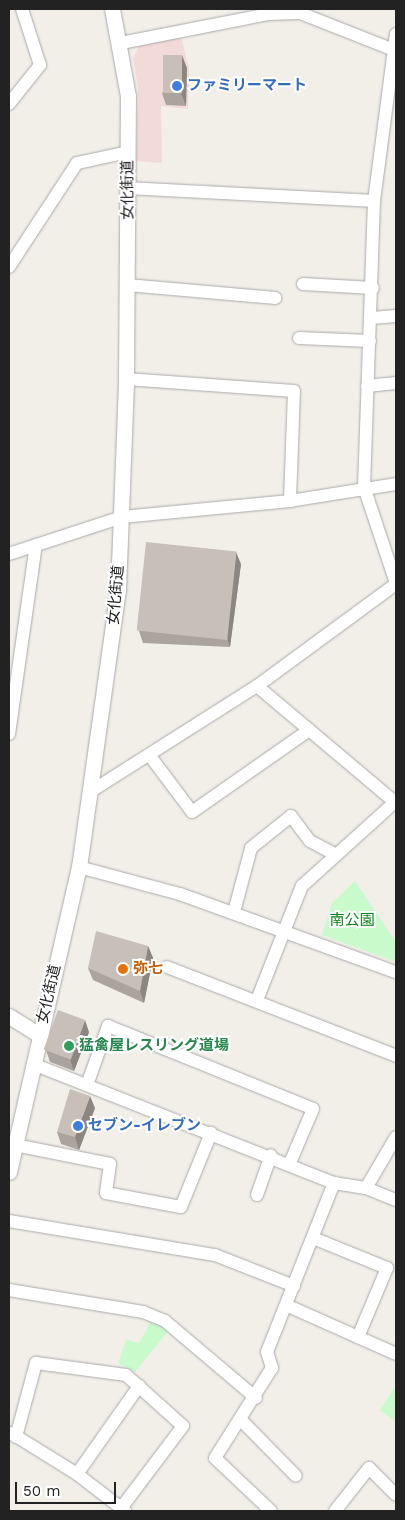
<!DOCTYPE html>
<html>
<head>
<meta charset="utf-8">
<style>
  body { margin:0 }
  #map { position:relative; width:405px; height:1520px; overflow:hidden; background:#f2efe9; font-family:"Work Sans","Noto Sans JP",sans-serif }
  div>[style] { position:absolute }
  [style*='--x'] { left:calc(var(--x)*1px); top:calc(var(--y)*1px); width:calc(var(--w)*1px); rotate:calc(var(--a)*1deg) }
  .commercial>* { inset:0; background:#f2dad9 }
  .park>* { inset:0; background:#c8facc }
  .roads { filter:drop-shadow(0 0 1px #a9a9a9) drop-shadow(0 0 1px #a9a9a9) }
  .minor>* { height:12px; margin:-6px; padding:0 6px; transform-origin:6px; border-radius:6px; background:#fff }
  .tertiary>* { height:15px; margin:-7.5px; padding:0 7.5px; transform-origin:7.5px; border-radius:7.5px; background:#fff }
  .wall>* { inset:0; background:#aba49e }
  .shaded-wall>* { inset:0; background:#8b8681 }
  .building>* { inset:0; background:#c7bfb8; transform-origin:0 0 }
  .dots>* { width:14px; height:14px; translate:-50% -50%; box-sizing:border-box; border:2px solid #fff; border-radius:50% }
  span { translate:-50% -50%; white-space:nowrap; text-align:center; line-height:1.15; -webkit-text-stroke:4px #fff; paint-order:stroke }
  .shop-label { font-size:15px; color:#366cbe; font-weight:700 }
  .left { translate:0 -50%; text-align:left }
  .street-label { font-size:15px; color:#222 }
  .park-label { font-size:15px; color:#0c8416 }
  .food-label { font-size:15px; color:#c56008; font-weight:700 }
  .leisure-label { font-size:15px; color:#27864d; font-weight:700 }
  .frame { position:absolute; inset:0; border:10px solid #222; pointer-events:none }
  .scale { position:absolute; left:15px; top:1482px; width:101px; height:22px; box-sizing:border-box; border:2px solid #222; border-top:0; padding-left:6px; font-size:15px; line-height:18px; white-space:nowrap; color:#222; -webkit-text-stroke:4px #fff; paint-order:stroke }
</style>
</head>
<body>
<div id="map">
  <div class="commercial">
    <div style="clip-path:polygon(181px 36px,189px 69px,188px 109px,161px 106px,162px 163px,136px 161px,138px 87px,133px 59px,139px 46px)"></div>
  </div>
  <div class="park">
    <div style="clip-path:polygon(355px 881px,396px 942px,396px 962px,322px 935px,332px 903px)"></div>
    <div style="clip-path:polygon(152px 1319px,169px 1330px,135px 1372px,118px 1363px,126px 1340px,139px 1343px)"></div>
    <div style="clip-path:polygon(396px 1385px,396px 1422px,380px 1410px)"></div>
  </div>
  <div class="roads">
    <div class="minor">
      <div style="--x:396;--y:34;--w:168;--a:97.5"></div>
      <div style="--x:374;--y:201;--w:286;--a:92"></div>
      <div style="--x:364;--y:487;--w:101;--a:71.6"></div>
      <div style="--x:121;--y:43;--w:151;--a:-11.1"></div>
      <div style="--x:269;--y:14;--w:31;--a:-2"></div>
      <div style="--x:300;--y:13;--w:101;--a:21.5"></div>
      <div style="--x:9;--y:104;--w:50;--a:-51.5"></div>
      <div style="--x:40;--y:65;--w:59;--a:-107.8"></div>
      <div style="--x:128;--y:188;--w:246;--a:3"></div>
      <div style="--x:9;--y:267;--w:124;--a:-56.8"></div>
      <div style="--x:77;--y:163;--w:52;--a:-12.2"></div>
      <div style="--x:303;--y:284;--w:70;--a:3.3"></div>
      <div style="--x:127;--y:285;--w:149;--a:5"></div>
      <div style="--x:372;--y:318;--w:24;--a:-5"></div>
      <div style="--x:299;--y:338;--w:71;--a:2.4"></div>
      <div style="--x:126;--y:379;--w:168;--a:4.1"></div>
      <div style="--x:294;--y:391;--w:110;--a:92.1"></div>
      <div style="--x:367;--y:386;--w:29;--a:-6"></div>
      <div style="--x:9;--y:554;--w:119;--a:-18.1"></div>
      <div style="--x:122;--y:517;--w:169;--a:-5.4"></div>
      <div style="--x:290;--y:501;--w:107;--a:-9.1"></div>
      <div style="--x:257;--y:686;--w:182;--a:40.1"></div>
      <div style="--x:9;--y:734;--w:191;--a:-81.9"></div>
      <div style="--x:150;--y:756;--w:70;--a:53.1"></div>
      <div style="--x:192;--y:812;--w:143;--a:-35"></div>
      <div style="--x:93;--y:790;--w:194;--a:-32.4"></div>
      <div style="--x:257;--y:686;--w:172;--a:-36.3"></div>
      <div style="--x:79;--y:867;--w:105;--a:15"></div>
      <div style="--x:180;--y:894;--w:230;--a:19.9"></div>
      <div style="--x:234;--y:912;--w:66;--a:-75.1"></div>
      <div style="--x:251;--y:848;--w:51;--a:-38.7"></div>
      <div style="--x:291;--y:816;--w:31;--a:53"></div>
      <div style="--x:310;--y:841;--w:30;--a:28"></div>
      <div style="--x:167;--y:967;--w:246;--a:21.2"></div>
      <div style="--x:257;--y:1000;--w:123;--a:-68.5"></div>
      <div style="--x:302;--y:886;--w:127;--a:-42.1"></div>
      <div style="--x:33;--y:1064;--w:324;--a:21.6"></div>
      <div style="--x:334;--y:1183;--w:32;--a:9"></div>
      <div style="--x:366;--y:1188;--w:32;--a:22"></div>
      <div style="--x:87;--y:1085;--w:63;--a:-70.4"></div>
      <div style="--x:108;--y:1026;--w:221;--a:22"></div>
      <div style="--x:313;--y:1109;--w:59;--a:113.1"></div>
      <div style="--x:15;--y:1145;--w:97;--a:11.3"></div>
      <div style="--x:110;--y:1164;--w:29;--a:98"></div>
      <div style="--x:106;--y:1193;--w:76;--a:10.6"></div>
      <div style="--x:181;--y:1207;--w:80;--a:-67.9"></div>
      <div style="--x:366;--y:1188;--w:59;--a:-59.5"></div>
      <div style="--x:257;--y:1195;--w:42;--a:-70.7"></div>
      <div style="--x:9;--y:1221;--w:209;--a:9.4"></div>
      <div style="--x:215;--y:1255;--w:85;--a:21.4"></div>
      <div style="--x:313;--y:1238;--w:80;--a:22.1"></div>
      <div style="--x:387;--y:1268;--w:75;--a:112.8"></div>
      <div style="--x:9;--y:1290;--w:136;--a:9.3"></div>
      <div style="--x:143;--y:1312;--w:24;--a:22"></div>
      <div style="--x:165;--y:1321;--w:119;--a:40.2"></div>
      <div style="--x:286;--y:1305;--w:120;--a:24"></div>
      <div style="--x:241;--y:1420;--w:78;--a:45.5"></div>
      <div style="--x:11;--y:1433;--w:78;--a:31.8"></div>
      <div style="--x:77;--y:1474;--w:61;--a:37.6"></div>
      <div style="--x:16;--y:1437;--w:77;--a:-74.9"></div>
      <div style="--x:36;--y:1363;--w:91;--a:7.6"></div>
      <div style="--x:126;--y:1375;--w:76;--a:41.8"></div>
      <div style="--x:183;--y:1426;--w:101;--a:127"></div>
      <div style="--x:77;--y:1474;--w:108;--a:-54.8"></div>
      <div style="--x:271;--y:1511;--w:77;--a:-136.6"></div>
      <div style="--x:215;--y:1458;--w:107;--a:-57.7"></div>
      <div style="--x:272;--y:1368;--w:17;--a:-107"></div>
      <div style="--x:267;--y:1352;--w:182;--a:-68.4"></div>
      <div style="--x:335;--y:1511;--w:55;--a:-51.7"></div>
      <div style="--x:369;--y:1468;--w:38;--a:45"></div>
    </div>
    <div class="tertiary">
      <div style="--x:9;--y:1016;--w:36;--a:32"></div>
      <div style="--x:9;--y:1172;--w:313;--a:-77.1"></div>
      <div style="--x:79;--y:867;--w:279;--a:-82"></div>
      <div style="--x:118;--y:591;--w:212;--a:-87.8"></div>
      <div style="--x:126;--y:379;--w:283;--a:-89.6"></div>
      <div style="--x:128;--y:96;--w:88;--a:-100.4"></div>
    </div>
  </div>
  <div class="wall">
    <div style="clip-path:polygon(187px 68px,186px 106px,166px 105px,162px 93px)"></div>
    <div style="clip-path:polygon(241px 564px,230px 647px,143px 643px,139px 631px)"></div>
    <div style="clip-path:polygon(148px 946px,153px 958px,144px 1003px,93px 980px,88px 968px)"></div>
    <div style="clip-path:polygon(89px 1032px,74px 1071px,50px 1062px,46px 1050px)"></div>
    <div style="clip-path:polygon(95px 1108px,79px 1150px,61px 1144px,57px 1132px)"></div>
  </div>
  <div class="shaded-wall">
    <div style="clip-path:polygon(182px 55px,187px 68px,186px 106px,181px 93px)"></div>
    <div style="clip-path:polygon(236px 552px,241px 564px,230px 647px,226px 635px)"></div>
    <div style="clip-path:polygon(148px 946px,153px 958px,144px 1003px,140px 991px)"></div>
    <div style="clip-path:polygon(85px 1020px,89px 1032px,74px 1071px,70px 1059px)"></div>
    <div style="clip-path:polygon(90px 1096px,95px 1108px,79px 1150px,75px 1137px)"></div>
  </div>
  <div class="building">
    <div style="left:163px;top:55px;width:19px;height:38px"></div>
    <div style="left:146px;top:542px;width:91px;height:89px;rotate:6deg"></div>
    <div style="clip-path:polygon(96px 931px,148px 946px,140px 991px,88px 968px)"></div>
    <div style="left:58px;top:1010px;width:29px;height:42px;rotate:20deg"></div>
    <div style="clip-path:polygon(70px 1089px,90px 1096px,75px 1137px,57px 1132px)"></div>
  </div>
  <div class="dots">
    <div style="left:177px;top:86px;background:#3f7fe0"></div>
    <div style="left:123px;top:969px;background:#e8710a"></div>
    <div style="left:69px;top:1046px;background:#2e9e5b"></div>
    <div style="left:78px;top:1126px;background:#3f7fe0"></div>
  </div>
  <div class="shop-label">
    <span class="left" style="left:187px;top:86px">ファミリーマート</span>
    <span class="left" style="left:88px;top:1126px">セブン-イレブン</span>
  </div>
  <div class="street-label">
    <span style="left:128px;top:190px;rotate:-90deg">女化街道</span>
    <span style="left:116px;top:595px;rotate:-85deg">女化街道</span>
    <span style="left:49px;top:994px;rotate:-77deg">女化街道</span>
  </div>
  <div class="park-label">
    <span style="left:352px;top:921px">南公園</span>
  </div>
  <div class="food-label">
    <span class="left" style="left:133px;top:969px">弥七</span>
  </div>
  <div class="leisure-label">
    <span class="left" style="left:79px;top:1046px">猛禽屋レスリング道場</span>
  </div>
  <div class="frame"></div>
  <div class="scale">50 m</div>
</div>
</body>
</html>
